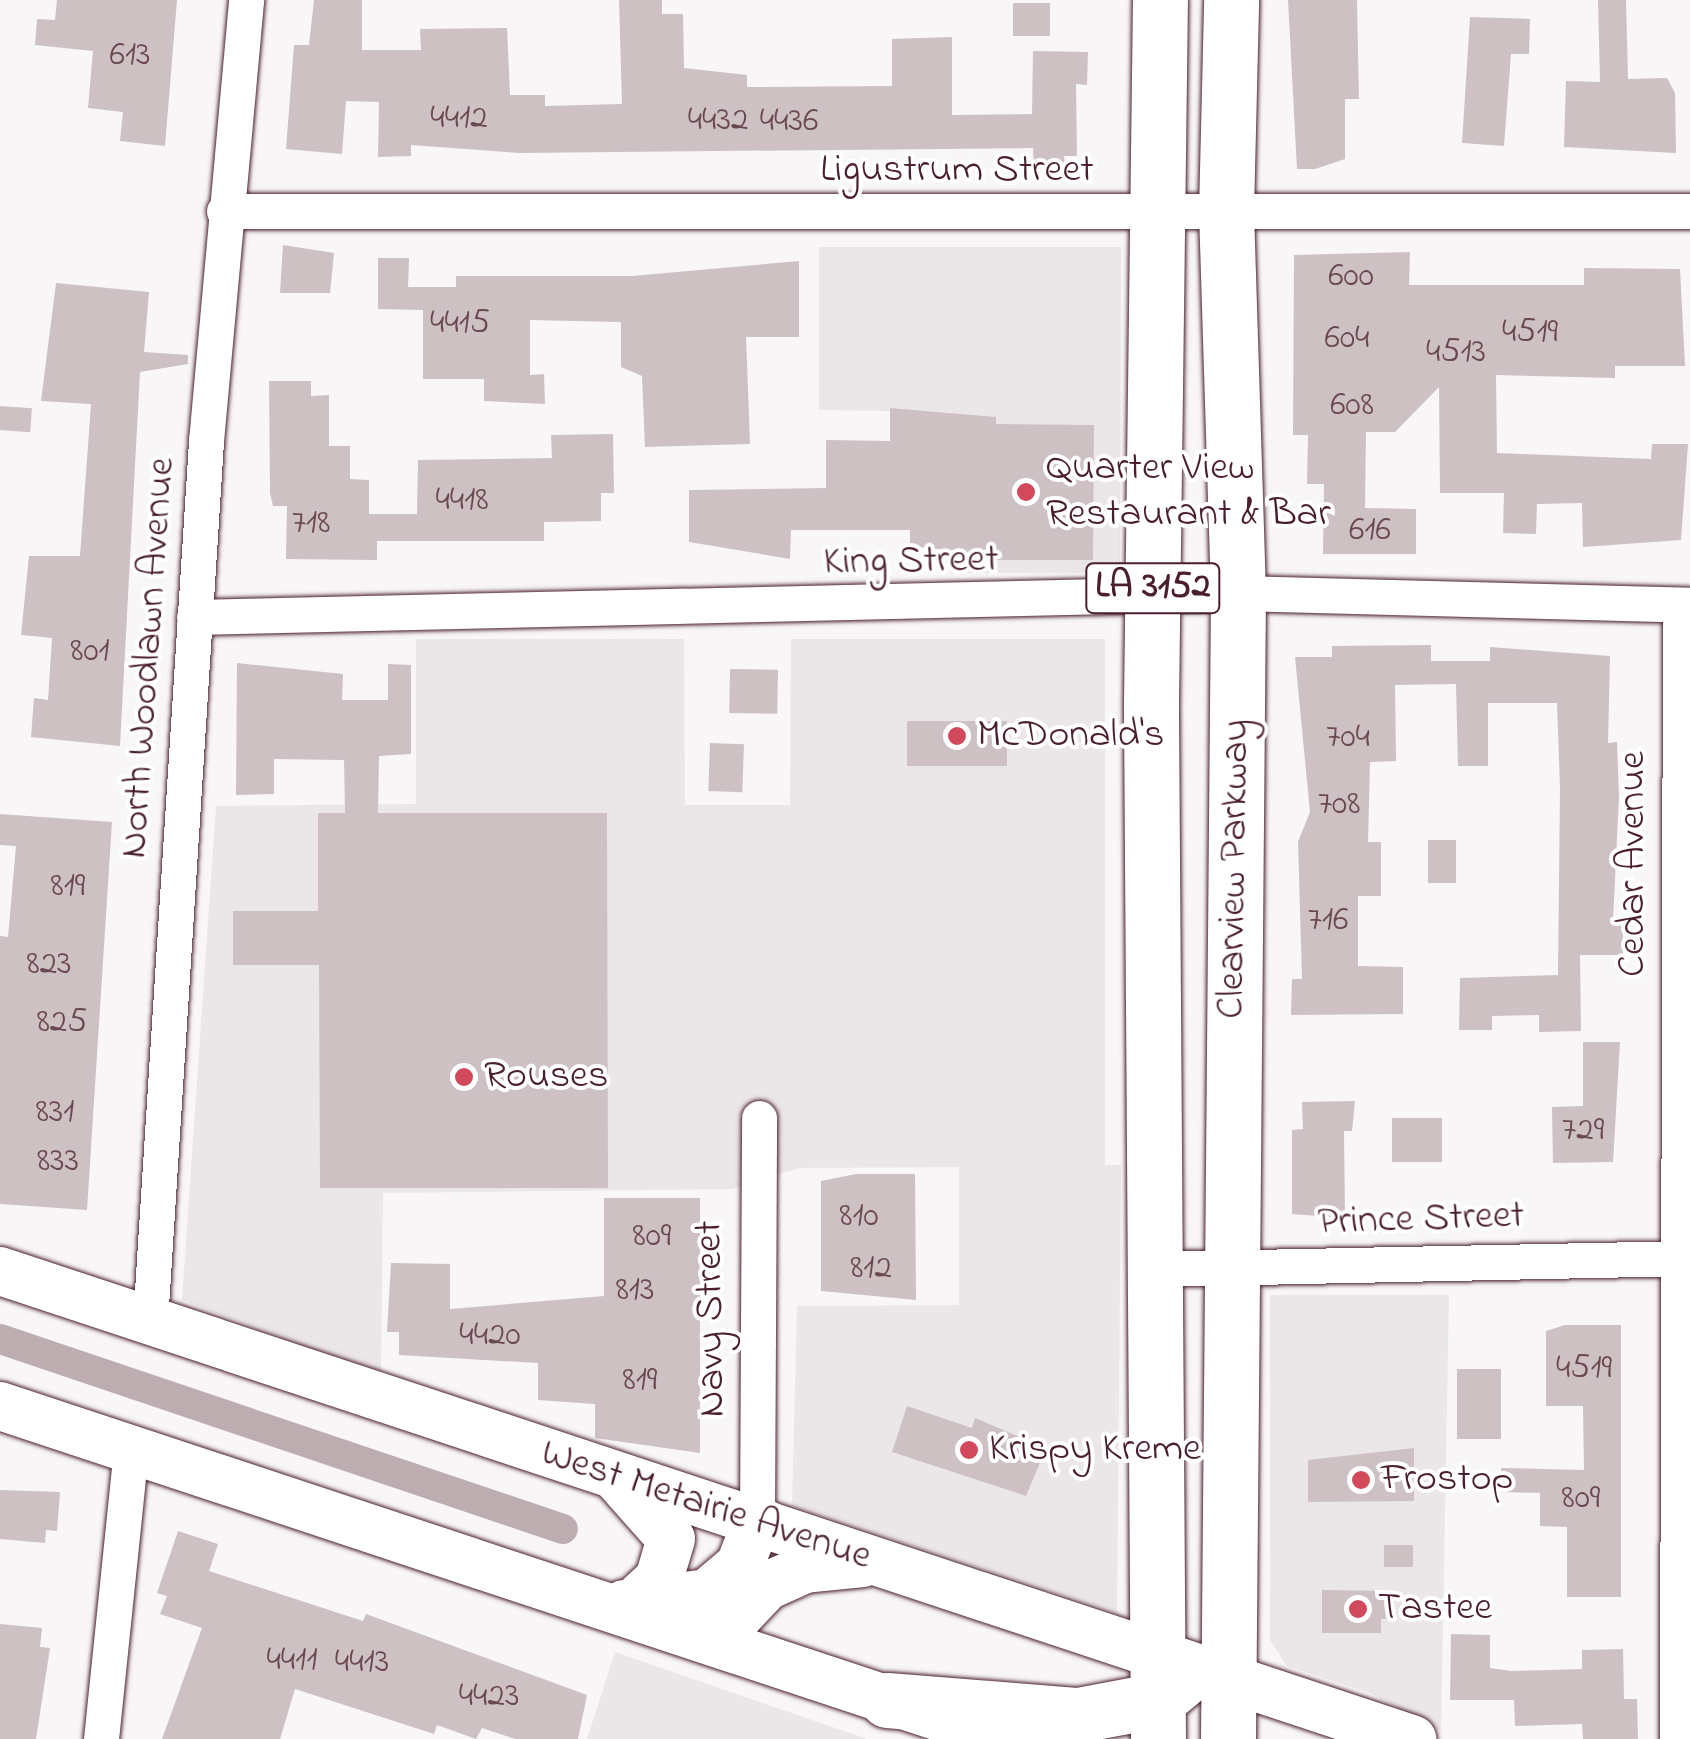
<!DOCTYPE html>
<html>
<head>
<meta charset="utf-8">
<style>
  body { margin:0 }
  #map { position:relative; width:1690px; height:1739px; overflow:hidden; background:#f8f6f7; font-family:"Indie Flower",sans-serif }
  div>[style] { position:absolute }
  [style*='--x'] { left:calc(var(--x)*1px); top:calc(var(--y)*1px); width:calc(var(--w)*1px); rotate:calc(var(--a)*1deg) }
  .built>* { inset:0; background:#ebe6e8 }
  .canal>* { height:30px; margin:-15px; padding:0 15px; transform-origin:15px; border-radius:15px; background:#bdadb0 }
  .building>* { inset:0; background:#cdc1c4; transform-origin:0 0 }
  .roads { filter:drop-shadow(0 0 2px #4a1f2b) drop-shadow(0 0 2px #4a1f2b) }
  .street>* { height:35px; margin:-17.5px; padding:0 17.5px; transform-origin:17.5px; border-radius:17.5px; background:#fff }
  .secondary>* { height:48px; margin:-24px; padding:0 24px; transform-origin:24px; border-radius:24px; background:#fff }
  .highway>* { height:55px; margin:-27.5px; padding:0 27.5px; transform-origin:27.5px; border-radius:27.5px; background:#fff }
  .dots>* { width:28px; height:28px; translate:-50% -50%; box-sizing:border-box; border:5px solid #fff; border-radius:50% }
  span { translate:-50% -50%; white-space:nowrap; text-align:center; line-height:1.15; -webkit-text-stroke:8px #fff; paint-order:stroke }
  .number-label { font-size:35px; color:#6b4851 }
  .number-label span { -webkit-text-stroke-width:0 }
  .shield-label span { padding:2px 8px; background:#fff; border:2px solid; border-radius:8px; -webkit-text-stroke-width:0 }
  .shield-label { font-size:38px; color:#4a1f2b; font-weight:700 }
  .street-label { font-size:40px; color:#4a1f2b }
  .poi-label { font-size:40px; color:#4a1f2b }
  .left { translate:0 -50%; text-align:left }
</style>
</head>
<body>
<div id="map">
  <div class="built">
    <div style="clip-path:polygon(819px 247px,1121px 247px,1120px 573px,951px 573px,951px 412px,819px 410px)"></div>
    <div style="clip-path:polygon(416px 639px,684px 639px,685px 805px,790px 805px,791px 639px,1105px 639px,1105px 1165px,1121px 1165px,1117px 1613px,792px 1506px,797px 1306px,959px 1305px,959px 1167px,799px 1168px,732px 1189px,383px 1193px,381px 1376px,182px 1300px,216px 806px,416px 804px)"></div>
    <div style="clip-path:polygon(1270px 1295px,1449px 1295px,1441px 1731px,1370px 1693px,1287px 1666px,1270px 1640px)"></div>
    <div style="clip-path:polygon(615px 1652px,867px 1739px,587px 1739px)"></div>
  </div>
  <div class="canal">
    <div style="--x:0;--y:1339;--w:594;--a:18.65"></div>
  </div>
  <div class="building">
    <div style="clip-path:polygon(57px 0,177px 0,165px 146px,120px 141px,123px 112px,88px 108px,93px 51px,35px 45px,37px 19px,55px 20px)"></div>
    <div style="clip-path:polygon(314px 0,362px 0,362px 50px,421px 50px,420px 29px,507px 28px,510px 95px,545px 95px,545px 106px,622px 104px,619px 0,662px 0,662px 14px,683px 14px,684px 68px,747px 75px,747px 87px,892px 86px,892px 39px,952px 37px,952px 115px,1032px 114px,1033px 51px,1088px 52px,1087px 85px,1076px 84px,1077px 156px,1064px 156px,1065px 168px,1034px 169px,1033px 148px,519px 153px,411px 145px,411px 156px,378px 157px,379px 102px,346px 101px,342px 154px,286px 149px,294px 45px,309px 45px)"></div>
    <div style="clip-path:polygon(1288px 0,1357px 0,1359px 99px,1345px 99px,1345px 159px,1315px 169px,1297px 169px)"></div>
    <div style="clip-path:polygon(1598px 0,1626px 0,1628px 79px,1667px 78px,1675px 93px,1676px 153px,1564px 147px,1566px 81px,1600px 82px)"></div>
    <div style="left:1013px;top:3px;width:37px;height:33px"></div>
    <div style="clip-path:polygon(1470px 17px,1530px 19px,1529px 54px,1511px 54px,1504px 146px,1462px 143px)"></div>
    <div style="clip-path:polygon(283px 245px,334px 253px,330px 293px,280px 293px)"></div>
    <div style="clip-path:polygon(1410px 252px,1409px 285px,1584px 285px,1584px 268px,1680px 269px,1685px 366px,1615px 366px,1615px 378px,1496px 375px,1497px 453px,1651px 459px,1652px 444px,1688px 444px,1681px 540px,1583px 547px,1582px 503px,1537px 504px,1536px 534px,1503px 533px,1504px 493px,1440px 493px,1439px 387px,1395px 432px,1366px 432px,1365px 508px,1416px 509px,1416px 554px,1323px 554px,1324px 484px,1307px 484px,1308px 435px,1293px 435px,1294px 255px)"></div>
    <div style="clip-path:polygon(378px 258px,409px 258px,408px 287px,456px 287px,456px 276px,632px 276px,799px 261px,799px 337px,746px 337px,750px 444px,645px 447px,642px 376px,621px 367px,621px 322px,530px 320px,530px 375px,544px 374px,545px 404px,484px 401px,484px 379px,423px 379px,423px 310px,378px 309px)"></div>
    <div style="clip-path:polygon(56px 283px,149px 292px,144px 352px,188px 355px,188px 364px,140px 372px,120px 746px,31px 737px,34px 698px,48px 700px,52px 638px,21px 635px,29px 556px,80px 556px,91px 404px,41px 401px)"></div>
    <div style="clip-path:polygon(269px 381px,311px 381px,311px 396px,329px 395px,329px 446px,350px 446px,350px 479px,369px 480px,369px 514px,417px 514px,418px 460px,552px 458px,551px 435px,613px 434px,614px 493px,601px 493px,601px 521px,544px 522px,544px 541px,377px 541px,377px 560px,286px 559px,287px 506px,273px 506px,270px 493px)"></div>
    <div style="left:0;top:406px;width:32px;height:24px;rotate:4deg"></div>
    <div style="clip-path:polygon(890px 408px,996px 417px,996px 424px,1094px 425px,1093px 560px,957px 560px,957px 551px,910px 546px,910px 530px,791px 530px,790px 559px,689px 542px,689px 490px,826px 488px,826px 440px,890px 441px)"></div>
    <div style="clip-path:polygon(1431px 645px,1431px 661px,1490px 661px,1490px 647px,1610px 656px,1608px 743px,1617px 742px,1619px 796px,1613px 921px,1623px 921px,1623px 955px,1580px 955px,1581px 1031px,1539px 1032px,1539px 1015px,1492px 1016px,1492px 1030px,1459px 1030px,1460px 978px,1558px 975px,1560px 788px,1557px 703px,1488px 703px,1488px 766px,1458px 766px,1456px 684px,1395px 685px,1396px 761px,1370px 762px,1368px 842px,1381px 842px,1381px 896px,1358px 896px,1358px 966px,1403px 967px,1403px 1014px,1291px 1015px,1292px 979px,1302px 979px,1298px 842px,1310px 812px,1295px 657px,1332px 657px,1332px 646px)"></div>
    <div style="clip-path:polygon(237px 663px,343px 674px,342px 700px,388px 700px,388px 664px,411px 665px,411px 754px,379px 756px,378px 813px,607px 813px,608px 1188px,320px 1188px,319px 965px,233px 965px,233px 911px,318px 911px,318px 813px,345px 813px,344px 760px,274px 759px,274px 794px,236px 795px)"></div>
    <div style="left:730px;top:669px;width:48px;height:44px;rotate:1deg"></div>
    <div style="left:907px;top:721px;width:100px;height:45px"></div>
    <div style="left:710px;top:743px;width:34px;height:48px;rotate:2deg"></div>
    <div style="clip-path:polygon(0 814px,112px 822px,87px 1210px,0 1204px,0 936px,8px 937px,16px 846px,0 845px)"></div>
    <div style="left:1428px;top:840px;width:28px;height:43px"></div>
    <div style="clip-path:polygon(1583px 1042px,1620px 1042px,1613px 1162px,1553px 1163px,1552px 1107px,1583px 1106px)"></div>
    <div style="clip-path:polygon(1355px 1101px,1352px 1131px,1344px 1131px,1345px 1218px,1292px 1214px,1292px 1130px,1303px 1129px,1302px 1102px)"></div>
    <div style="left:1442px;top:1118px;width:44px;height:50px;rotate:90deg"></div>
    <div style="clip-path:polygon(856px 1174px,915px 1174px,916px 1300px,821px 1291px,821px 1181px)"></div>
    <div style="clip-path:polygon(604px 1198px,700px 1198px,700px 1453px,595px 1438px,595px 1404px,538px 1400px,538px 1363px,399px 1355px,399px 1332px,387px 1332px,391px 1263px,450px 1264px,450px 1309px,604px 1296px)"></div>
    <div style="clip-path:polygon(1565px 1325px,1621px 1325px,1621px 1597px,1567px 1597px,1567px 1527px,1540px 1526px,1540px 1493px,1501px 1492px,1501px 1468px,1584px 1470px,1583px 1406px,1546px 1406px,1546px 1331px)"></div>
    <div style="left:1457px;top:1369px;width:44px;height:70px"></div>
    <div style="clip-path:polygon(907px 1406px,972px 1428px,975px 1418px,1046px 1448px,1026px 1496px,892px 1452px)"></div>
    <div style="clip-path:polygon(1414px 1448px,1414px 1501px,1308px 1502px,1308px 1460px)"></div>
    <div style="clip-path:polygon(0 1490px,60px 1492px,57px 1531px,46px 1530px,45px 1543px,0 1539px)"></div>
    <div style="clip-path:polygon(178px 1531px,218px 1544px,209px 1571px,363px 1621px,366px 1614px,587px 1695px,578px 1739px,515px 1739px,482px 1728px,476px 1739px,437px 1725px,434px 1734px,295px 1689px,280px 1739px,162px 1739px,202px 1628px,160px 1614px,167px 1596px,157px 1593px)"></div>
    <div style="left:1384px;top:1545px;width:29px;height:22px"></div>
    <div style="clip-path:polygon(1322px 1590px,1395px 1591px,1394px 1619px,1381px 1619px,1381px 1633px,1322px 1633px)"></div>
    <div style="clip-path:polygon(0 1624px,42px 1628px,40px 1647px,50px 1648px,36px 1739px,0 1739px)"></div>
    <div style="clip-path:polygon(1451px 1634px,1490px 1635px,1490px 1668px,1511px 1671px,1582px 1669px,1582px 1650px,1623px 1649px,1624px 1699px,1637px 1699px,1638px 1739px,1583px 1739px,1582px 1724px,1515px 1726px,1514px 1700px,1450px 1700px)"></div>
  </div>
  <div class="roads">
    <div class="street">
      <div style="--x:224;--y:211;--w:1466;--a:0"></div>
      <div style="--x:194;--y:617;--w:1044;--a:-1.32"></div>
      <div style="--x:1238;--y:593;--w:452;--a:1.5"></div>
      <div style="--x:1156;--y:1269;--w:534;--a:-1.18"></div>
      <div style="--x:150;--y:1322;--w:883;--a:-86.36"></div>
      <div style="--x:206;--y:441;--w:443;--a:-84.8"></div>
      <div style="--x:757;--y:1521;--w:403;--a:-89.7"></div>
      <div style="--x:101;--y:1739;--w:292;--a:-84.1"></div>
      <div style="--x:1677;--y:1739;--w:1134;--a:-89.85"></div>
    </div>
    <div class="secondary">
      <div style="--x:0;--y:1271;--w:1488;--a:18.34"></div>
      <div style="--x:0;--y:1406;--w:1060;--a:18.32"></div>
      <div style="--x:617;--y:1478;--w:81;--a:48.5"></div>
      <div style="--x:671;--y:1539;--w:42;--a:106.7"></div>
      <div style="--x:659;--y:1579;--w:38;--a:137"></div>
      <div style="--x:624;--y:1604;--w:84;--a:-7.5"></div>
      <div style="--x:707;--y:1593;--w:43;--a:-40.3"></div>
      <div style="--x:740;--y:1565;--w:47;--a:-68.9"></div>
      <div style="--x:714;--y:1642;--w:77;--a:-46.6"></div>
      <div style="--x:767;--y:1586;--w:42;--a:-24.1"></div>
      <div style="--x:805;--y:1569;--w:58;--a:-5.9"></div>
    </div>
    <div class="highway">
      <div style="--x:887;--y:1700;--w:192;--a:4.5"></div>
      <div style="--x:1078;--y:1715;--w:81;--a:-10.6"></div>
      <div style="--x:1158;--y:1700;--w:38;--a:-40"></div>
      <div style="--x:1158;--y:1739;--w:1036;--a:-90.39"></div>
      <div style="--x:1151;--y:703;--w:703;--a:-89.27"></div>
      <div style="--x:1228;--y:1739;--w:1146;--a:-89.5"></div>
      <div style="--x:1238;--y:593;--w:382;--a:-91.8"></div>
      <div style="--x:1226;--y:211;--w:211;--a:-88.6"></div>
    </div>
  </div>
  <div class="dots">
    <div style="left:1026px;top:492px;background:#d1495b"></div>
    <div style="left:957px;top:736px;background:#d1495b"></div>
    <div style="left:464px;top:1077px;background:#d1495b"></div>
    <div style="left:969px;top:1450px;background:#d1495b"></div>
    <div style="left:1361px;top:1480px;background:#d1495b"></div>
    <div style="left:1358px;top:1609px;background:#d1495b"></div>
  </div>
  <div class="number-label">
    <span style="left:130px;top:56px">613</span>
    <span style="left:459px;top:119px">4412</span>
    <span style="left:718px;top:121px">4432</span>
    <span style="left:789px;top:122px">4436</span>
    <span style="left:1351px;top:277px">600</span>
    <span style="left:460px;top:324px">4415</span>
    <span style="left:1530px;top:333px">4519</span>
    <span style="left:1347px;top:339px">604</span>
    <span style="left:1456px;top:353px">4513</span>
    <span style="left:1352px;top:406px">608</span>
    <span style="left:462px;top:501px">4418</span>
    <span style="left:311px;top:524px">718</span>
    <span style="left:1370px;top:531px">616</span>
    <span style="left:90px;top:652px">801</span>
    <span style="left:1348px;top:738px">704</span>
    <span style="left:1339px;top:805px">708</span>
    <span style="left:68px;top:887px">819</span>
    <span style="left:1328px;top:921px">716</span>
    <span style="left:49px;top:965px">823</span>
    <span style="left:62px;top:1023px">825</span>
    <span style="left:55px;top:1113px">831</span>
    <span style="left:1583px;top:1131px">729</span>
    <span style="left:58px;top:1162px">833</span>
    <span style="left:859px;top:1217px">810</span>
    <span style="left:652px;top:1237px">809</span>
    <span style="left:871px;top:1269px">812</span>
    <span style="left:635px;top:1291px">813</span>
    <span style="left:490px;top:1336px">4420</span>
    <span style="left:1584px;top:1369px">4519</span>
    <span style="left:640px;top:1381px">819</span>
    <span style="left:1581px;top:1499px">809</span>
    <span style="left:292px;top:1661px">4411</span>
    <span style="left:362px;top:1663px">4413</span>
    <span style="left:489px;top:1697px">4423</span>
  </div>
  <div class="shield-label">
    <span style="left:1153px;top:588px">LA 3152</span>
  </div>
  <div class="street-label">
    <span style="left:957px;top:171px">Ligustrum Street</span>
    <span style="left:911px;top:562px;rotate:-1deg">King Street</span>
    <span style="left:149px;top:658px;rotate:-86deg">North Woodlawn Avenue</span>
    <span style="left:1634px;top:864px;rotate:-90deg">Cedar Avenue</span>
    <span style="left:1235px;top:869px;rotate:-89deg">Clearview Parkway</span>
    <span style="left:1421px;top:1220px;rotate:-2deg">Prince Street</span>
    <span style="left:712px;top:1319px;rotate:-91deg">Navy Street</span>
    <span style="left:706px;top:1506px;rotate:18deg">West Metairie Avenue</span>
  </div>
  <div class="poi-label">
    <span class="left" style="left:1046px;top:492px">Quarter View<br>Restaurant &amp; Bar</span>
    <span class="left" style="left:977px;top:736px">McDonald's</span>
    <span class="left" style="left:484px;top:1077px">Rouses</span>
    <span class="left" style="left:989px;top:1450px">Krispy Kreme</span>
    <span class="left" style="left:1381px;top:1480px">Frostop</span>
    <span class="left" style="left:1378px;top:1609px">Tastee</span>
  </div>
</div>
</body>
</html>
